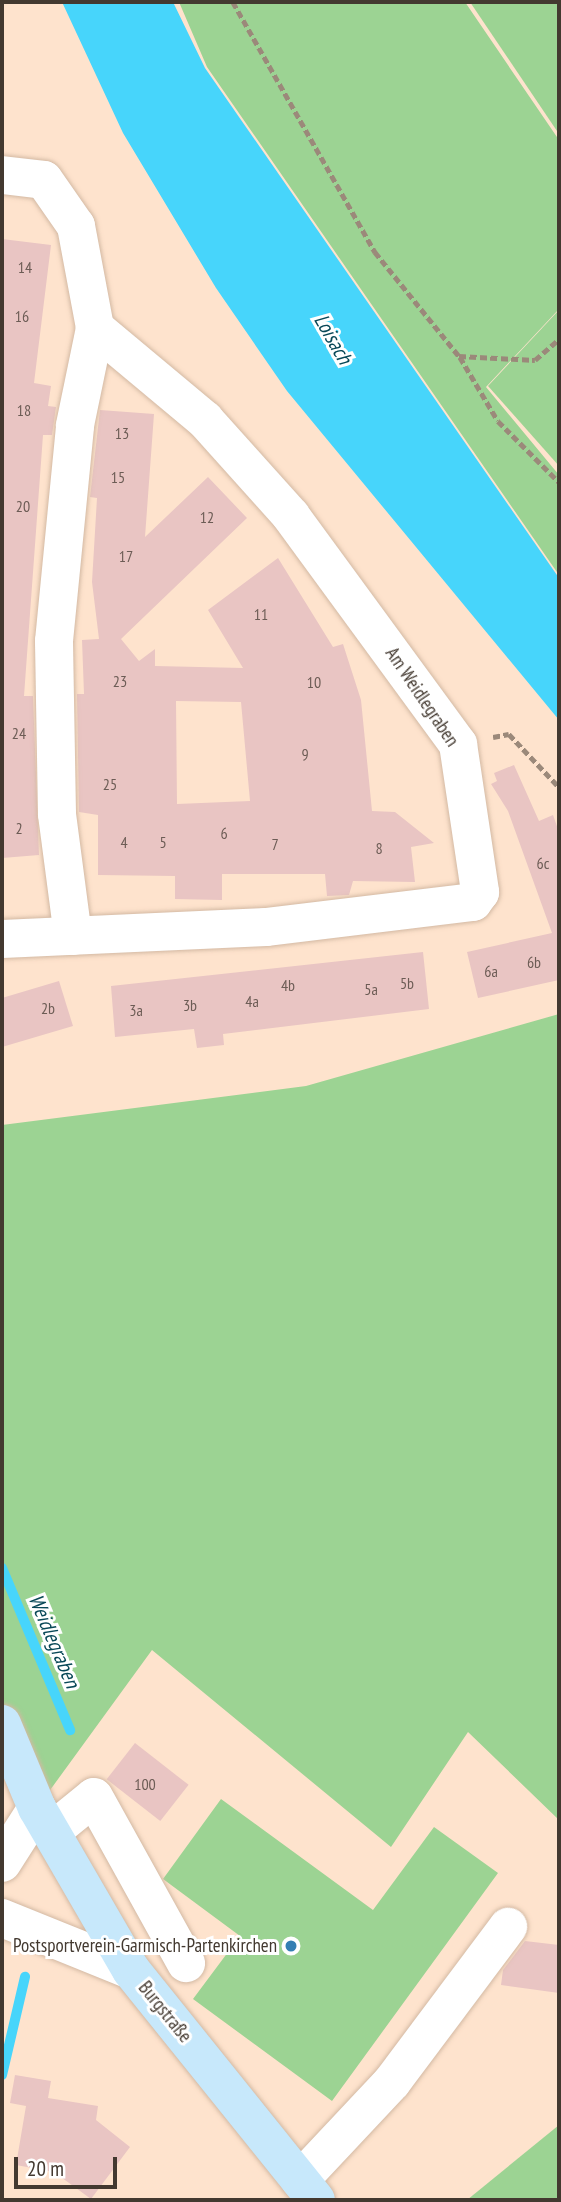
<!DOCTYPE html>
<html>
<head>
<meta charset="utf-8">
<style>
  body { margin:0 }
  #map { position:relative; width:561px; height:2202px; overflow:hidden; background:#fee3cd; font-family:"PT Sans Narrow",sans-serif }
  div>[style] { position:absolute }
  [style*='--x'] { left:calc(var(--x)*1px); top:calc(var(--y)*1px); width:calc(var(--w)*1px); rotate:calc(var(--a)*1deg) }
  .green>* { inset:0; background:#9cd393 }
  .water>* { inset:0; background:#47d5fb }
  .stream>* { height:10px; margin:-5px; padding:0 5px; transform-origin:5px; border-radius:5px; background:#47d5fb }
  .building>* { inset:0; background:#e9c5c3; transform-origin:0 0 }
  .path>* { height:4.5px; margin-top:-2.25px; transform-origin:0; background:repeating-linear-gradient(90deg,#9b897a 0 7px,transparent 0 10.5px) }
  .roads { filter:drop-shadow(0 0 2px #d3b9a3) drop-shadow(0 0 2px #d3b9a3) }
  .minor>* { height:38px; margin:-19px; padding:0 19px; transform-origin:19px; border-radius:19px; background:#fff }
  .major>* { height:38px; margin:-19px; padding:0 19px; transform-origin:19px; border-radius:19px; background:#c7e8fb }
  .dots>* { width:19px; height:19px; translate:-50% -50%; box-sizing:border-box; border:4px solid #fff; border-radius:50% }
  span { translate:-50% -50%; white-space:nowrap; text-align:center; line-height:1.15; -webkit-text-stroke:6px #fff; paint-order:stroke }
  .number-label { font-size:16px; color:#6c5c55 }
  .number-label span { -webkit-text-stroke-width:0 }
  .street-label { font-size:19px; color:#433930 }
  .poi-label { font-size:19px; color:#433930 }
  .right { translate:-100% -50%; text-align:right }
  .water-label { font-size:21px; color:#084857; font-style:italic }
  .frame { position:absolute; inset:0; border:4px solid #433930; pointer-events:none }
  .scale { position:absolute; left:14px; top:2157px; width:103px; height:32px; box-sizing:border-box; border:4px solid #433930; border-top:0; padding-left:9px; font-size:21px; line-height:24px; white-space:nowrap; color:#433930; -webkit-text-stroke:5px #fff; paint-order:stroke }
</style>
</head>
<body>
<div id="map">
  <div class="green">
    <div style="clip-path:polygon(179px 2px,465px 2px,559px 140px,559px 309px,486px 387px,559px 475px,559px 575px,207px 67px)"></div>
    <div style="clip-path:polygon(470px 2px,559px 2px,559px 134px)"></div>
    <div style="clip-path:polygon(559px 310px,559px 466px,488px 386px)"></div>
    <div style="clip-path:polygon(559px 1014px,559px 1820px,468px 1732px,391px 1847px,152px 1650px,37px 1808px,2px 1724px,2px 1125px,306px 1086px)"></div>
    <div style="clip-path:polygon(221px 1799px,373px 1910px,434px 1827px,498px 1873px,332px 2101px,193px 1999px,240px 1936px,163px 1879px)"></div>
    <div style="clip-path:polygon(559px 2125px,559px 2200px,467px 2200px)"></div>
  </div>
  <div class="water">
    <div style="clip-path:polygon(62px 2px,173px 2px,205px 68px,559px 578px,559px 720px,287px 391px,216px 288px,123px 133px)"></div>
  </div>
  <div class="stream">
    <div style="--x:2;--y:1568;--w:176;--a:67.2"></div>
    <div style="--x:2;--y:2075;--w:101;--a:-76.8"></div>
  </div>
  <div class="building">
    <div style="clip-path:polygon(2px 239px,51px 245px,34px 383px,51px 386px,48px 406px,56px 407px,52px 435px,43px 435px,24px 696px,33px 696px,39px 855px,2px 858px)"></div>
    <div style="clip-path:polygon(evenodd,100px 410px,154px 414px,145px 537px,208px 477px,247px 518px,121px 639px,139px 661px,155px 649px,155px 666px,243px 668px,208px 610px,278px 558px,333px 647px,343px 644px,361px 700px,372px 811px,395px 812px,434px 843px,411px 847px,415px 882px,353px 881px,349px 895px,327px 896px,325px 874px,222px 874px,222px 900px,175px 899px,175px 876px,98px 875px,98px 815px,79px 812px,77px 694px,84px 694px,82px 640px,99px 639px,92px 582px,97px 498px,90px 497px,100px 410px,176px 701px,241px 702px,250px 801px,177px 804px,176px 701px)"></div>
    <div style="clip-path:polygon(514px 765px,539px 821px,553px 815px,559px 832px,559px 980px,478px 998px,467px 952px,552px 933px,508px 811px,491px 784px,497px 781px,494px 773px)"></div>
    <div style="clip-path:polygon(423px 952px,429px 1009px,223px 1034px,224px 1045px,197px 1048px,194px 1029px,115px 1037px,111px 986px)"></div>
    <div style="clip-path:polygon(59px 981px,73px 1026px,2px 1047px,2px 998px)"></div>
    <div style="left:135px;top:1743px;width:68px;height:46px;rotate:38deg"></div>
    <div style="clip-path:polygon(525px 1941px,559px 1945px,559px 1993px,501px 1985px,503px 1970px)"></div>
    <div style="clip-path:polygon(15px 2075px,51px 2081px,48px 2098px,98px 2106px,96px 2120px,130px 2147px,91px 2199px,54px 2172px,16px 2165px,26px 2106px,10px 2103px)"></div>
  </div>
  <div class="path">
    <div style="--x:233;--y:2;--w:288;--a:60.4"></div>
    <div style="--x:375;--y:252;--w:134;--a:51.1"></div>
    <div style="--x:459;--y:356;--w:76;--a:3"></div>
    <div style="--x:535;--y:360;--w:32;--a:-41"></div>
    <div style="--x:460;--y:357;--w:74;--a:59.3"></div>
    <div style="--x:498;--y:421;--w:86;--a:45"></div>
    <div style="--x:493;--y:737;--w:16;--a:-11"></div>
    <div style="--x:509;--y:734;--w:73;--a:46.7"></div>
  </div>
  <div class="roads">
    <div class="minor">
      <div style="--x:2;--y:175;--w:42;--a:6.8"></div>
      <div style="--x:44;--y:180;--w:56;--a:55.2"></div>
      <div style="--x:76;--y:226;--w:104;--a:79.4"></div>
      <div style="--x:95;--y:328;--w:143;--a:39.9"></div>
      <div style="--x:205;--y:420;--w:129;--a:48.1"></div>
      <div style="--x:291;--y:516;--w:283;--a:53.8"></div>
      <div style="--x:458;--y:744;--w:150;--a:81.5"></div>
      <div style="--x:480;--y:892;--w:12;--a:125"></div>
      <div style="--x:473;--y:902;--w:209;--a:173.1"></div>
      <div style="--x:266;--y:927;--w:264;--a:177.4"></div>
      <div style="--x:73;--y:936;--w:123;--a:-97.5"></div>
      <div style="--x:57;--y:814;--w:173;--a:-91"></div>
      <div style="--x:54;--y:641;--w:217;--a:-84.4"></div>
      <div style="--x:75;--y:425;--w:99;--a:-78.3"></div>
      <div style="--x:51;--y:1832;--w:55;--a:-39.1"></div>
      <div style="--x:94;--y:1797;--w:190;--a:61"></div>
      <div style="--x:2;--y:1863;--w:65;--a:-57.5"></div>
      <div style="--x:2;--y:1918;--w:139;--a:22"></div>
      <div style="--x:300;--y:2180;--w:134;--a:-46.8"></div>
      <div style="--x:392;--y:2082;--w:194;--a:-53.2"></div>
    </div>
    <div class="major">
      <div style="--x:2;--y:1724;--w:91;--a:67.4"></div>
      <div style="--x:37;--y:1808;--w:187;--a:59.9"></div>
      <div style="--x:131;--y:1970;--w:295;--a:51.2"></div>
    </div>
  </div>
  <div class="dots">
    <div style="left:291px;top:1946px;background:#347fb3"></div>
  </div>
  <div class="number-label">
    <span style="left:25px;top:267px">14</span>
    <span style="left:22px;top:316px">16</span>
    <span style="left:24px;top:410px">18</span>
    <span style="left:122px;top:433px">13</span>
    <span style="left:118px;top:477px">15</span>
    <span style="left:23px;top:506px">20</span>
    <span style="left:207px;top:517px">12</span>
    <span style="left:126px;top:556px">17</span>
    <span style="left:261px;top:614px">11</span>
    <span style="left:120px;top:681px">23</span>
    <span style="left:314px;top:682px">10</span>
    <span style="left:19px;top:733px">24</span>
    <span style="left:305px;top:754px">9</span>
    <span style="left:110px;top:784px">25</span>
    <span style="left:19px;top:828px">2</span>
    <span style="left:224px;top:833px">6</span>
    <span style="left:124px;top:842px">4</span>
    <span style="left:163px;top:842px">5</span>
    <span style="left:275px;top:844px">7</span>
    <span style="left:379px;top:848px">8</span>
    <span style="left:543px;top:863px">6c</span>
    <span style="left:534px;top:962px">6b</span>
    <span style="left:491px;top:971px">6a</span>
    <span style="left:407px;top:983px">5b</span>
    <span style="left:288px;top:985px">4b</span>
    <span style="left:371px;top:989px">5a</span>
    <span style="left:252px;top:1001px">4a</span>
    <span style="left:190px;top:1005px">3b</span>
    <span style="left:48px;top:1008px">2b</span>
    <span style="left:136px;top:1010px">3a</span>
    <span style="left:145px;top:1784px">100</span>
  </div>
  <div class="street-label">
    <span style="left:422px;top:697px;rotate:56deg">Am Weidlegraben</span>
    <span style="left:165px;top:2012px;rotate:51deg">Burgstraße</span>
  </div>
  <div class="poi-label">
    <span class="right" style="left:277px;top:1946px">Postsportverein-Garmisch-Partenkirchen</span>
  </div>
  <div class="water-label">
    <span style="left:333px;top:339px;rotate:60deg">Loisach</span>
    <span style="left:54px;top:1641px;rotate:67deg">Weidlegraben</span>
  </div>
  <div class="frame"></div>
  <div class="scale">20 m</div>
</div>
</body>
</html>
